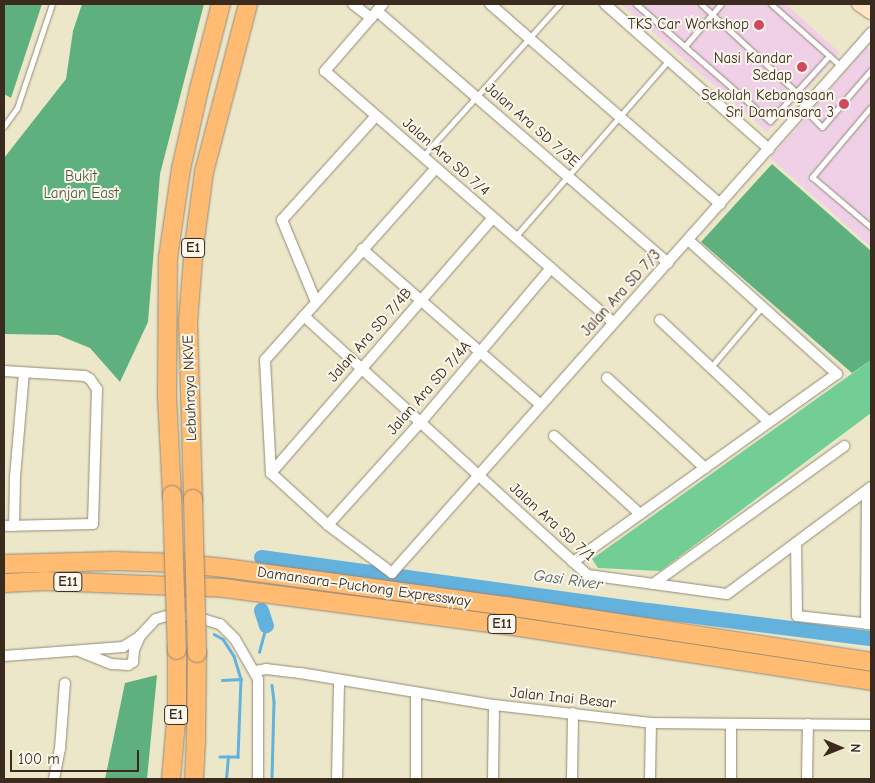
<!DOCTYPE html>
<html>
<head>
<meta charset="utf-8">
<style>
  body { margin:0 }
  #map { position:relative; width:875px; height:783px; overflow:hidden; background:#ede7ca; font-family:"Comic Neue",sans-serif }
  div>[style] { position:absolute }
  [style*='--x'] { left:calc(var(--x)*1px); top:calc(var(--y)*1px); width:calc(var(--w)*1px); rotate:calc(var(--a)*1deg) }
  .built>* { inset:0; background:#efd0e7 }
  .green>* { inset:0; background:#73ce95 }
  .forest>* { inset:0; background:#5eb17e }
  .stream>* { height:2.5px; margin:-1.25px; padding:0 1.25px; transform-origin:1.25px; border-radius:1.25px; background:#63b1dd }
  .river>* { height:15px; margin:-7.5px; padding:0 7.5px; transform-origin:7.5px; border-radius:7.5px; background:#63b1dd }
  .roads { filter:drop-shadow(0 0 1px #948874) drop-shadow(0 0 1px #948874) }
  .lane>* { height:5px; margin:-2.5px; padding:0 2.5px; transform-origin:2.5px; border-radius:2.5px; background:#fff }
  .street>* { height:10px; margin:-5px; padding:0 5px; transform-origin:5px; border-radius:5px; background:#fff }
  .secondary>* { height:14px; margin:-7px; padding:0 7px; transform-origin:7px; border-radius:7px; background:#ffe4c6 }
  .highway>* { height:18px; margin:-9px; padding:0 9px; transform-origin:9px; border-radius:9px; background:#ffbb71 }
  .bridges { filter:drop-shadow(0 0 1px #948874) drop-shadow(0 0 1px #948874) }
  .highway-bridge>* { height:18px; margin:-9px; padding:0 9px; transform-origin:9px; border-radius:9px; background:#ffbb71 }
  .dots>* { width:14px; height:14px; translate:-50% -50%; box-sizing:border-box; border:2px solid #fbf7ec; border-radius:50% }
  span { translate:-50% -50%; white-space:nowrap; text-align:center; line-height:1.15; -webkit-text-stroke:4px #fbf7ec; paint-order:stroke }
  .shield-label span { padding:1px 4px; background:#fbf7ec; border:1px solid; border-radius:4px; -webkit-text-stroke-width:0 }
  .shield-label { font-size:14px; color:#3b2a1e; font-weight:700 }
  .poi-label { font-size:15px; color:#3b2a1e }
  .right { translate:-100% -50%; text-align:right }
  .street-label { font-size:15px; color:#3b2a1e }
  .park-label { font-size:15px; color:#4c5b42 }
  .water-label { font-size:16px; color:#495961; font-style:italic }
  .frame { position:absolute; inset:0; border:5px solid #3b2a1e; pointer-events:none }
  .north { position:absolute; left:815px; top:723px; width:50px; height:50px; -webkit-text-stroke:4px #fbf7ec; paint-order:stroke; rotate:91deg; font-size:14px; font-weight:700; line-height:20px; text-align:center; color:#3b2a1e }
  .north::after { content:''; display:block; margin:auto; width:18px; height:22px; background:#3b2a1e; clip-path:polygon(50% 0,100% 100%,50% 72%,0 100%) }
  .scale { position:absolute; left:10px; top:750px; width:129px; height:22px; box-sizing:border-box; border:2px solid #3b2a1e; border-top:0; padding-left:6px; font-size:15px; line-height:18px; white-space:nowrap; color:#3b2a1e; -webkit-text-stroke:4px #fbf7ec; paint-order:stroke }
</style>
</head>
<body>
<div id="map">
  <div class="built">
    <div style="clip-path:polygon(621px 4px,786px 4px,840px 53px,767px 132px)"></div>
    <div style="clip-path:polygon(867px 47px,871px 51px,871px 247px,770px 158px)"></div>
  </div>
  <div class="green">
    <div style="clip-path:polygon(871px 360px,871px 413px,660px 571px,598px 568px,592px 559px)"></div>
  </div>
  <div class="forest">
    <div style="clip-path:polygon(4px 4px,42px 4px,11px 98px,4px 94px)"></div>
    <div style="clip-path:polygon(82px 4px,204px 4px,160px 174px,148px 322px,120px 382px,90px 348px,58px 335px,4px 334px,4px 158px,66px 79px,73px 31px)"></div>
    <div style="clip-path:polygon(772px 164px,871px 251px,871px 360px,852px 373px,701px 242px)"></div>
    <div style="clip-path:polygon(157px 675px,147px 779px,105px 779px,125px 683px)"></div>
  </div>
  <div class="stream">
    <div style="--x:214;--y:634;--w:10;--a:29"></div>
    <div style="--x:223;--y:639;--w:20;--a:57"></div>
    <div style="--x:234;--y:656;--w:24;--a:73"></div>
    <div style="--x:241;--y:679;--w:78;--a:92.2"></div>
    <div style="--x:238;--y:757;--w:18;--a:180"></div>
    <div style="--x:259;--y:652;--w:28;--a:-75"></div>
    <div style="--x:222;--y:680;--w:19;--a:-3"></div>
    <div style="--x:272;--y:685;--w:17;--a:83"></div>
    <div style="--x:274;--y:702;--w:77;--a:91.5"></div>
    <div style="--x:226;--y:779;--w:22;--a:-85"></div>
  </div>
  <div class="river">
    <div style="--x:261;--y:557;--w:391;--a:7.8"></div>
    <div style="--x:648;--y:610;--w:225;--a:7.2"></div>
    <div style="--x:261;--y:610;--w:16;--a:72"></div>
  </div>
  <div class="roads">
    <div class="lane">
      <div style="--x:636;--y:4;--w:178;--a:41.1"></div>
      <div style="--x:770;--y:121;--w:88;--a:-47.8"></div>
      <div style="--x:701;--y:4;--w:129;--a:42.8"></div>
      <div style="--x:771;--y:4;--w:95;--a:41.6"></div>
      <div style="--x:685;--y:46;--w:55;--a:-49.4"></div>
      <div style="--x:871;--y:107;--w:92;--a:130.1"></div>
      <div style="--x:812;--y:177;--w:77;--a:40.3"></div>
      <div style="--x:804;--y:109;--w:25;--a:45"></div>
      <div style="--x:822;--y:127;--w:75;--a:-49.3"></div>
      <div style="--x:4;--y:126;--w:22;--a:-54"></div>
      <div style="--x:17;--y:108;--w:110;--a:-71.4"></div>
      <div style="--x:423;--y:156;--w:205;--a:-48"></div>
      <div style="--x:515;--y:237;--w:233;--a:-49"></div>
      <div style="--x:711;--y:367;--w:77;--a:-49.7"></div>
    </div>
    <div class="street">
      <div style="--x:353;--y:4;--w:23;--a:38"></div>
      <div style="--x:383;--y:4;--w:89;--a:130.9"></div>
      <div style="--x:325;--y:71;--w:383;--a:41.1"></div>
      <div style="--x:490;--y:4;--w:305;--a:41"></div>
      <div style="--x:605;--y:4;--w:219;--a:41.5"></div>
      <div style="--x:377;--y:11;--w:385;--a:40.9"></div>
      <div style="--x:436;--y:168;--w:257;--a:131.7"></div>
      <div style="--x:265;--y:360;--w:113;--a:87"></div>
      <div style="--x:271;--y:473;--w:77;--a:42.4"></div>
      <div style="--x:328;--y:525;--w:80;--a:36.9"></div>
      <div style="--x:392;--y:573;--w:722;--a:-48.43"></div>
      <div style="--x:362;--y:249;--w:237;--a:41.1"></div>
      <div style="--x:316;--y:302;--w:89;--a:-112.5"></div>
      <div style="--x:282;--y:220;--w:140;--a:-47.9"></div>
      <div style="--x:304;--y:316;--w:384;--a:42.4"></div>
      <div style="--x:588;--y:575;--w:140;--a:7.8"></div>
      <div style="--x:727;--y:594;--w:179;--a:-36.6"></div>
      <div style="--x:660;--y:320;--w:149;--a:43.1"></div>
      <div style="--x:4;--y:371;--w:81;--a:3.5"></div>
      <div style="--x:85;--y:376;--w:6;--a:31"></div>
      <div style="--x:90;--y:379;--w:12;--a:55"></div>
      <div style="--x:97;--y:389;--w:135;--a:91.7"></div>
      <div style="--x:93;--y:524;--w:89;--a:178.7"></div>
      <div style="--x:607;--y:378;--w:133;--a:42.6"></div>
      <div style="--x:554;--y:436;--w:116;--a:42.2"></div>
      <div style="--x:271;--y:473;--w:338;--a:-49"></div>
      <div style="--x:328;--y:525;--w:137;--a:-48"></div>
      <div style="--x:420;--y:423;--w:203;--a:-49.8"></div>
      <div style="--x:14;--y:526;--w:49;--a:-88.8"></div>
      <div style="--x:15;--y:477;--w:105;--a:-85.1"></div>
      <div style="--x:796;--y:543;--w:73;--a:89.2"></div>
      <div style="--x:797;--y:616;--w:74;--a:6.2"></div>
      <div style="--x:573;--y:562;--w:324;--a:-35.5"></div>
      <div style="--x:837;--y:374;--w:200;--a:-138"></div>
      <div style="--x:653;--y:584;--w:236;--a:-35.8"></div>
      <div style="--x:866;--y:624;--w:133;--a:-89.6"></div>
      <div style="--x:79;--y:651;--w:35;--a:22"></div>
      <div style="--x:112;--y:664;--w:16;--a:4"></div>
      <div style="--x:128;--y:665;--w:6;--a:-31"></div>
      <div style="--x:133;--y:662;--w:12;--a:-85"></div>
      <div style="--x:134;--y:650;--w:15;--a:-67"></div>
      <div style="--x:140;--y:636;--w:23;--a:-47"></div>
      <div style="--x:156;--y:619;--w:15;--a:-16"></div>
      <div style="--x:170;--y:615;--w:23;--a:2"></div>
      <div style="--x:193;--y:616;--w:28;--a:17"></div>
      <div style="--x:220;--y:624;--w:21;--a:45"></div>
      <div style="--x:235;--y:639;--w:46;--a:60.1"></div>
      <div style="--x:258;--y:679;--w:100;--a:90"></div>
      <div style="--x:4;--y:656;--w:119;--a:-4.3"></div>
      <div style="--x:123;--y:647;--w:19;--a:-32"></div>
      <div style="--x:255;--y:671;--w:11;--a:-10"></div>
      <div style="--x:266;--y:669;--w:34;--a:7"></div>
      <div style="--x:300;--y:673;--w:197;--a:9.4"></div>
      <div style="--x:494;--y:705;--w:158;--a:6.5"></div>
      <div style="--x:651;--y:723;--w:220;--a:0.5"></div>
      <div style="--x:54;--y:779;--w:31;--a:-79"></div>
      <div style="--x:60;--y:749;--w:66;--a:-85.7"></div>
      <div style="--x:337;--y:779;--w:99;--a:-88.8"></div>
      <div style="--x:416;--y:779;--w:86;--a:-90"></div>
      <div style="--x:493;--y:779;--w:74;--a:-89.2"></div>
      <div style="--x:572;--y:779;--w:66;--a:-89.1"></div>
      <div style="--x:650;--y:779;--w:56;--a:-89"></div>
      <div style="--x:731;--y:779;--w:55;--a:-90"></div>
      <div style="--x:807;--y:779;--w:55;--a:-89"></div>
    </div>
    <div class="secondary">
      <div style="--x:859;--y:4;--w:14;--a:34"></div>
    </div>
    <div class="highway">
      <div style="--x:172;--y:495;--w:100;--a:-92.9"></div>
      <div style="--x:167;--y:395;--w:137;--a:-89.6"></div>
      <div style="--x:168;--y:258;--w:90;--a:-81.7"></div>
      <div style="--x:181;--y:169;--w:82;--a:-77.3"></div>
      <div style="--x:199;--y:89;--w:88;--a:-75.5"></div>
      <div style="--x:193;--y:499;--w:177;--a:-91.6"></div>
      <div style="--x:188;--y:322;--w:76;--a:-85.5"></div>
      <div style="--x:194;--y:246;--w:75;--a:-82.3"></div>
      <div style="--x:204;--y:172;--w:174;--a:-75.3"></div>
      <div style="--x:4;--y:564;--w:110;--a:-1.6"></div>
      <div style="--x:114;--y:561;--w:62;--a:1.8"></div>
      <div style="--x:176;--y:563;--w:49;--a:5.8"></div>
      <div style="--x:225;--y:568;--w:285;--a:7.7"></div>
      <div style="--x:507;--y:606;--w:368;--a:8.7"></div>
      <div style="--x:4;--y:583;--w:41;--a:-2.8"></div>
      <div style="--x:45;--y:581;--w:179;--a:2.2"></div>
      <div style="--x:224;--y:588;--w:284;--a:7.5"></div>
      <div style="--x:506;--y:625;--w:369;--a:8.7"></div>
      <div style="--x:171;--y:779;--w:68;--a:-85"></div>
      <div style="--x:177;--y:711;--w:61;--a:-90"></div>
      <div style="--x:194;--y:779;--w:37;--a:-87"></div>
      <div style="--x:196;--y:742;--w:89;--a:-89.4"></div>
    </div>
  </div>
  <div class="bridges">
    <div class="highway-bridge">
      <div style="--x:172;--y:495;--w:155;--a:88.2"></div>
      <div style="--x:193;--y:499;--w:154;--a:88.5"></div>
    </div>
  </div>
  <div class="dots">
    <div style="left:759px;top:25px;background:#d1495b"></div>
    <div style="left:802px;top:67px;background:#d1495b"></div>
    <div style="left:844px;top:104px;background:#d1495b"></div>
  </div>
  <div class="shield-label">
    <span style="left:193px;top:248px">E1</span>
    <span style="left:68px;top:582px">E11</span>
    <span style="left:502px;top:624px">E11</span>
    <span style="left:176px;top:715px">E1</span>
  </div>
  <div class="poi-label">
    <span class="right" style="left:749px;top:25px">TKS Car Workshop</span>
    <span class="right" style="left:792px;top:67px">Nasi Kandar<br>Sedap</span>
    <span class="right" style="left:834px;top:104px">Sekolah Kebangsaan<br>Sri Damansara 3</span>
  </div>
  <div class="street-label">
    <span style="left:532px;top:125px;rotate:41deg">Jalan Ara SD 7/3E</span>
    <span style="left:446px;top:157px;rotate:41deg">Jalan Ara SD 7/4</span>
    <span style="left:621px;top:293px;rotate:-48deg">Jalan Ara SD 7/3</span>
    <span style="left:370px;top:335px;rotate:-49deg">Jalan Ara SD 7/4B</span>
    <span style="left:190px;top:388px;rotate:-92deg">Lebuhraya NKVE</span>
    <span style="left:429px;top:388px;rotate:-49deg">Jalan Ara SD 7/4A</span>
    <span style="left:552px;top:522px;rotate:42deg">Jalan Ara SD 7/1</span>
    <span style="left:364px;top:587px;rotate:8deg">Damansara–Puchong Expressway</span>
    <span style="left:563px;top:698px;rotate:6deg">Jalan Inai Besar</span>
  </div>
  <div class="park-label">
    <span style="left:81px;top:185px">Bukit<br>Lanjan East</span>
  </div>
  <div class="water-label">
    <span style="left:568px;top:580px;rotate:8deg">Gasi River</span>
  </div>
  <div class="frame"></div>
  <div class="north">N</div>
  <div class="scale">100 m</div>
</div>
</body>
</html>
